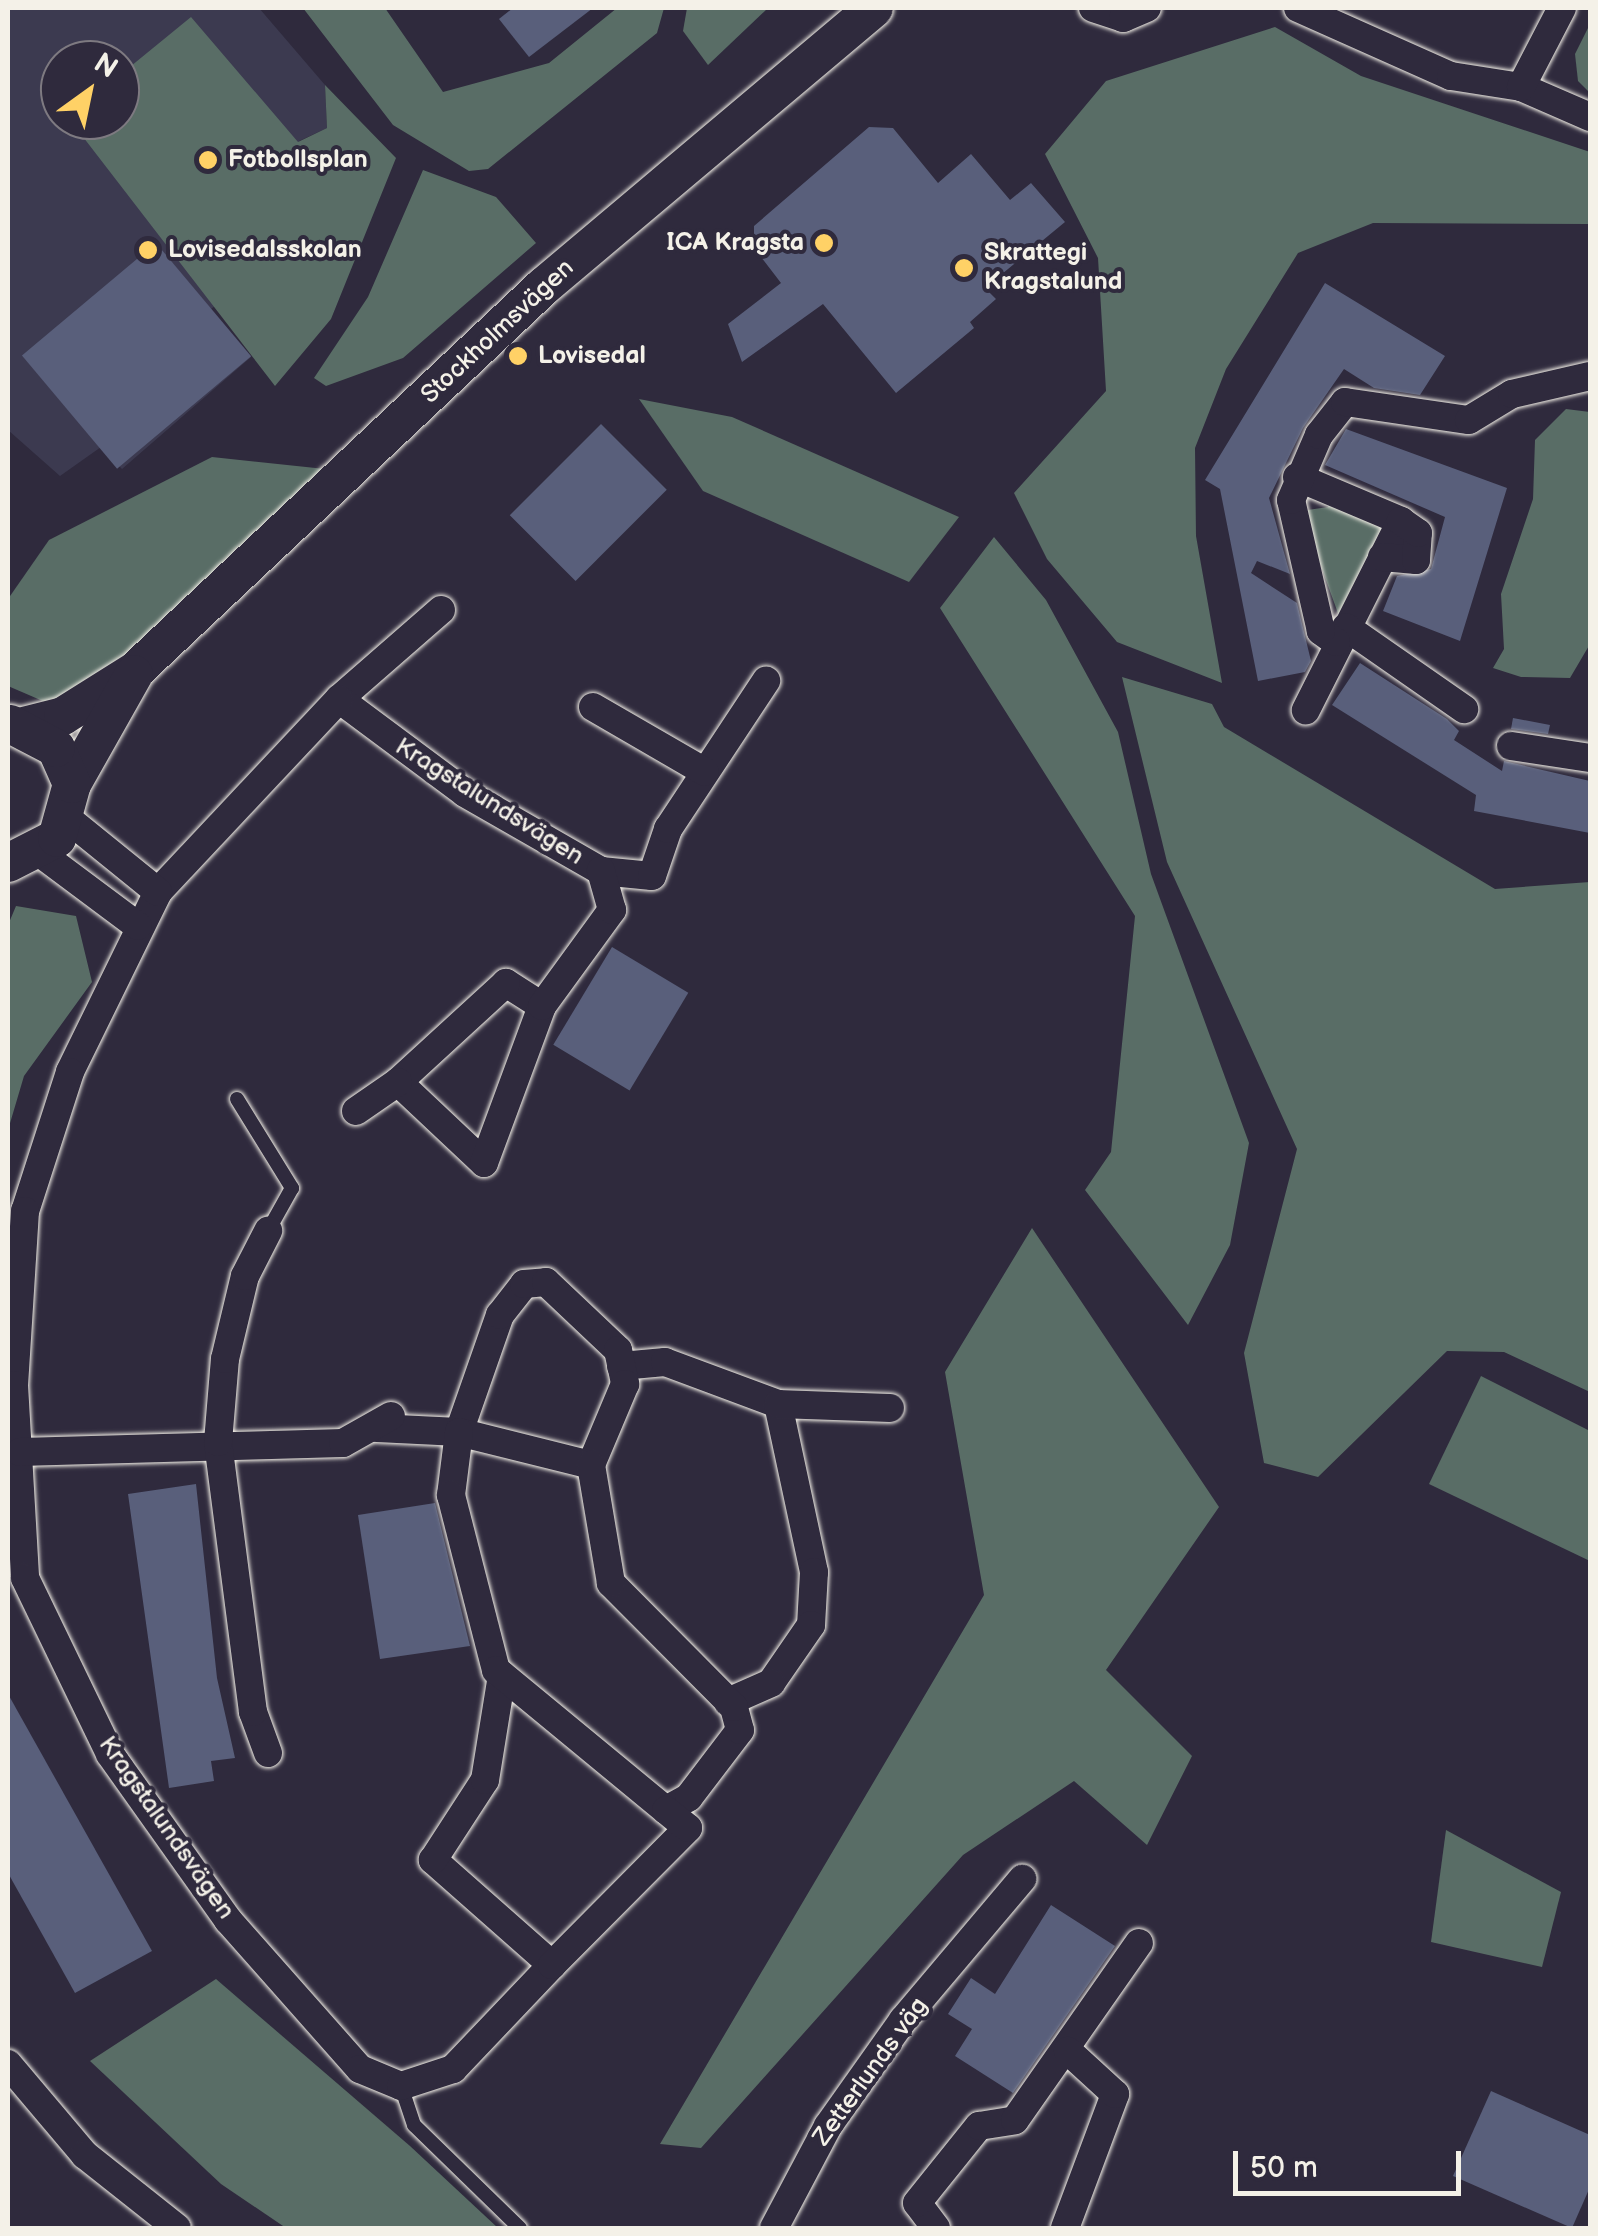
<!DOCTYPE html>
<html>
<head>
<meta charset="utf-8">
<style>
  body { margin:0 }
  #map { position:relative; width:1598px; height:2236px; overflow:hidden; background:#2f2a3d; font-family:"Balsamiq Sans",sans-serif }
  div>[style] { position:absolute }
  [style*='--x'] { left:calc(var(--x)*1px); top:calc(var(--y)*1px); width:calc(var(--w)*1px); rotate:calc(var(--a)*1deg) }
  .built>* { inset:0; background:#3c3a50 }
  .green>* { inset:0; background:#596d66 }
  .building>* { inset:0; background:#595f7b; transform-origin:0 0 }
  .roads { filter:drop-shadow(0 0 2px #f4f1e8) drop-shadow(0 0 2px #f4f1e8) }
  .lane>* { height:14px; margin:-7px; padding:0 7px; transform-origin:7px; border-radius:7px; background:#2f2a3d }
  .street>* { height:28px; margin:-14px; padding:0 14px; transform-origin:14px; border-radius:14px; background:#2f2a3d }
  .secondary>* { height:38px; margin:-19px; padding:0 19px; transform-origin:19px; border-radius:19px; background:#2f2a3d }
  .dots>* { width:28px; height:28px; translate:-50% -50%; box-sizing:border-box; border:5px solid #2f2a3d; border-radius:50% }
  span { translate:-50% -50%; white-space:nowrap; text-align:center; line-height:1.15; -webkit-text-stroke:8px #2f2a3d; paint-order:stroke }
  .poi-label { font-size:25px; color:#f4f1e8; font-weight:700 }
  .left { translate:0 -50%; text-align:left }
  .right { translate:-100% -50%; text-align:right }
  .street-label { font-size:25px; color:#f4f1e8 }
  .frame { position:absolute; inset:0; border:10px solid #f4f1e8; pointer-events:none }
  .north { position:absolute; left:40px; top:40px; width:100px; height:100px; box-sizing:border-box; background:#2f2a3d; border:2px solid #7e7a81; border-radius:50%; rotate:33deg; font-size:28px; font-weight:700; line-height:40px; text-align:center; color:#f4f1e8 }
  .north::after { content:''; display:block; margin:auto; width:35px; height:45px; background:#ffd166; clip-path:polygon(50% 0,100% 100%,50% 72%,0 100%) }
  .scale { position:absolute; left:1233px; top:2151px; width:228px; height:45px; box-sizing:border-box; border:5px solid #f4f1e8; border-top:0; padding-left:12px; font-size:30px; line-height:35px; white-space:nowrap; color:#f4f1e8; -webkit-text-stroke:8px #2f2a3d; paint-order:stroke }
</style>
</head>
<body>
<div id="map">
  <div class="built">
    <div style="clip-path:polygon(evenodd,8px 8px,259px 8px,325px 85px,327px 128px,299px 141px,347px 200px,211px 309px,251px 357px,122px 469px,101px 447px,60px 476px,8px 430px,8px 8px,60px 60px,120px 60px,120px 120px,60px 120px,60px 60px)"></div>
  </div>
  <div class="green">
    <div style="clip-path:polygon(303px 8px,385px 8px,443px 92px,549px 63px,617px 8px,664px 8px,657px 33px,488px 169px,469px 171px,393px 125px)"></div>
    <div style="clip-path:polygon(687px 8px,768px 8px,708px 65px,683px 31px)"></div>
    <div style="clip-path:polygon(191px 17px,298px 142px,327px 128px,325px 85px,396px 158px,331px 319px,275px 386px,70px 120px,120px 120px,120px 75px)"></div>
    <div style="clip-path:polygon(1590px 24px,1590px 93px,1578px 81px,1575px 54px)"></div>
    <div style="clip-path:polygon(1275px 27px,1361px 76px,1590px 152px,1590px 224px,1373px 223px,1298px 253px,1226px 369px,1195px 448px,1196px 536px,1222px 683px,1117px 642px,1047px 559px,1014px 493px,1106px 391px,1098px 258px,1045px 154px,1106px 81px)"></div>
    <div style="clip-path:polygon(423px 170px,496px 197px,536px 243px,403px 358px,326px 386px,314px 378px,368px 297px)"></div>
    <div style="clip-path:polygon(639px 399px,732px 417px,959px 517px,909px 582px,703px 491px)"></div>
    <div style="clip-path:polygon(1566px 409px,1590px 412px,1590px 644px,1570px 678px,1521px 677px,1493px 668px,1504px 649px,1501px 594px,1533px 499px,1535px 440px)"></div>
    <div style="clip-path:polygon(212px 457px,325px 469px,83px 697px,59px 708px,8px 686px,8px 599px,49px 540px)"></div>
    <div style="clip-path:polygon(1328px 495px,1387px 523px,1339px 616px,1301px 511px,1328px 507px)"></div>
    <div style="clip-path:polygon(994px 537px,1046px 600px,1118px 732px,1151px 874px,1249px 1143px,1230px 1245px,1188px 1325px,1085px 1190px,1111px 1152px,1135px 916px,940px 608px)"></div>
    <div style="clip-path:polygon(1122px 677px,1212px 704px,1224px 727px,1495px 889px,1590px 882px,1590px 1392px,1504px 1352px,1447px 1351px,1318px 1477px,1264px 1463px,1244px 1353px,1297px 1149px,1167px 862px)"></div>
    <div style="clip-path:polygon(16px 906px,76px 916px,92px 982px,24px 1076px,8px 1130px,8px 925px)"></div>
    <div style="clip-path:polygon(1032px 1228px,1219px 1507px,1106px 1670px,1192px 1756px,1147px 1845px,1074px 1781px,963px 1855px,701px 2148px,660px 2144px,984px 1595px,945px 1372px)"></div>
    <div style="clip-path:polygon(1481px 1376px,1590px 1431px,1590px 1561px,1429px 1484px)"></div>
    <div style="clip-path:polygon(1446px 1830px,1561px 1892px,1542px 1967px,1431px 1942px)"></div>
    <div style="clip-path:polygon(216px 1979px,410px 2146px,498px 2228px,286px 2228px,221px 2184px,90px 2061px)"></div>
  </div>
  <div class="building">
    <div style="clip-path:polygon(513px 8px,593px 8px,529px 57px,499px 19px)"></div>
    <div style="clip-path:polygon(869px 127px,893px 128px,938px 183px,971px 154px,1010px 200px,1031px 183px,1065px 222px,985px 288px,996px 299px,970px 322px,974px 328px,896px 393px,823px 304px,742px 362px,728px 324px,781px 283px,754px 248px,754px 226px)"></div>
    <div style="left:156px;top:243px;width:148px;height:175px;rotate:50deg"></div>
    <div style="clip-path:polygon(1325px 283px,1445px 356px,1420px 395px,1374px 388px,1344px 369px,1303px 428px,1269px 498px,1290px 574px,1257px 561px,1251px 573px,1297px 603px,1311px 661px,1305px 672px,1258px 681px,1220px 489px,1205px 480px)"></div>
    <div style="left:601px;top:424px;width:93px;height:129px;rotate:45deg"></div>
    <div style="clip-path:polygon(1346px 429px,1507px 488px,1460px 641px,1383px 611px,1397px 576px,1431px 569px,1445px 517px,1325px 465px)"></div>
    <div style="clip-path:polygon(1360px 663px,1447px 719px,1459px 731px,1454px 740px,1502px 771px,1504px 761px,1590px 781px,1590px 833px,1474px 811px,1476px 795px,1332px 705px)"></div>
    <div style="clip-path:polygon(1513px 718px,1550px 725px,1548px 734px,1511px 729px)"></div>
    <div style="left:612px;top:947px;width:89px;height:114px;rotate:31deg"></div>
    <div style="clip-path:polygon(196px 1484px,217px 1678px,235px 1758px,211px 1761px,214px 1781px,169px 1788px,128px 1494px)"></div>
    <div style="clip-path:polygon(435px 1503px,470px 1646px,380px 1659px,358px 1515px)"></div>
    <div style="clip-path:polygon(8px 1694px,152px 1951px,75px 1993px,8px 1873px)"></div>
    <div style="clip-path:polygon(1051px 1905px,1115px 1946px,1013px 2093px,955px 2056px,972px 2029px,948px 2014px,971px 1978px,995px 1994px)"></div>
    <div style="clip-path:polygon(1491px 2091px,1590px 2135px,1590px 2187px,1572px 2228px,1453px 2176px)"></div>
  </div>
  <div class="roads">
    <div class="lane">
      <div style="--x:237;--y:1099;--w:105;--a:58.3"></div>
      <div style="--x:292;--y:1188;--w:49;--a:119.2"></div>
      <div style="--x:401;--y:2086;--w:41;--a:71.6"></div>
      <div style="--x:414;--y:2125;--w:148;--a:44.2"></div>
    </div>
    <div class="street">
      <div style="--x:1093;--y:8;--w:32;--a:18"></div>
      <div style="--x:1123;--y:18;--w:26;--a:-23"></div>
      <div style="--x:1298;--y:8;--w:167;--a:24"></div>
      <div style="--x:1451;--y:76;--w:71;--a:8.9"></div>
      <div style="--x:1521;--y:87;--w:75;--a:23.5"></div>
      <div style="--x:1521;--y:87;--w:89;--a:-62.6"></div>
      <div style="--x:1297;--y:477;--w:113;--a:22.9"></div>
      <div style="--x:1401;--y:521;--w:212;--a:116.7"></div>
      <div style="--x:1382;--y:557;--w:34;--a:5"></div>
      <div style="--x:1416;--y:560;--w:27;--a:-86"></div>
      <div style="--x:1418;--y:533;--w:21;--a:-145"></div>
      <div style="--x:441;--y:610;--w:135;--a:138.9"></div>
      <div style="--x:339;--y:699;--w:157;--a:36.7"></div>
      <div style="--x:465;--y:793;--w:157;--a:29.8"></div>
      <div style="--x:601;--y:871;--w:51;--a:5.6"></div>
      <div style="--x:652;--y:876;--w:50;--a:-71.2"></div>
      <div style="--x:668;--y:829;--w:178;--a:-56.5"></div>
      <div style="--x:1346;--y:627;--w:144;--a:34.8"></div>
      <div style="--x:1336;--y:642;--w:19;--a:-144"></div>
      <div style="--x:1321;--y:631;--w:134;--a:-102.9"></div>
      <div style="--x:1291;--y:500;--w:71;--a:-66.7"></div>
      <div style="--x:1319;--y:435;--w:42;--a:-51.8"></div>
      <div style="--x:1345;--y:402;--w:125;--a:8.3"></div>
      <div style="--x:1469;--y:420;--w:50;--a:-31.2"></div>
      <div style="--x:1512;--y:394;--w:80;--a:-13"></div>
      <div style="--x:339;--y:699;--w:265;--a:133.2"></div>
      <div style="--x:158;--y:892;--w:200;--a:116.1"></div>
      <div style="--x:70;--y:1072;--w:146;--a:107.9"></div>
      <div style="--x:25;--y:1211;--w:174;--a:93.6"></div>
      <div style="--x:14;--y:1385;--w:193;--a:86.7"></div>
      <div style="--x:25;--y:1578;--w:195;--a:64.2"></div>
      <div style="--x:110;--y:1754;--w:204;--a:54.6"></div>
      <div style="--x:228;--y:1920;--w:199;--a:48.5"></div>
      <div style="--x:360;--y:2069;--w:44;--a:22.5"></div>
      <div style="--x:401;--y:2086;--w:55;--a:-18.1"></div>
      <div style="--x:453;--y:2069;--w:144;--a:-46.4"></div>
      <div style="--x:552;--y:1965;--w:159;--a:-138.6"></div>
      <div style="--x:433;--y:1860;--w:95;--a:-57"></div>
      <div style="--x:485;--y:1780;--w:106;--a:-80.8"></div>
      <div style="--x:593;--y:707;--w:129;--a:30.1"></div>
      <div style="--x:1511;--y:746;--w:80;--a:8.6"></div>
      <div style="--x:68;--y:819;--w:116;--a:39"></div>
      <div style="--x:40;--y:853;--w:122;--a:36.7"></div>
      <div style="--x:542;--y:1006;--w:43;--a:-147.4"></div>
      <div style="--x:506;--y:983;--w:147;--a:137.5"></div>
      <div style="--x:398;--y:1082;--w:118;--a:43.3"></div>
      <div style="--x:484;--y:1163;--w:167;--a:-69.7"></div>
      <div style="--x:542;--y:1006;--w:119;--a:-53.9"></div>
      <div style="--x:612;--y:910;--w:41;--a:-105.8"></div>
      <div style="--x:356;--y:1111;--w:51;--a:-34.6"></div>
      <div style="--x:621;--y:1366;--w:44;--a:-5.2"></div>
      <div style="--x:665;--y:1362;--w:121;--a:20.4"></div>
      <div style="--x:778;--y:1404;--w:172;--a:77.9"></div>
      <div style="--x:814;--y:1572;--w:53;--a:93.2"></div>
      <div style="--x:811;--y:1625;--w:70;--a:124.6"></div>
      <div style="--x:771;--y:1683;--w:47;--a:156.2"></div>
      <div style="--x:778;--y:1404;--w:112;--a:2"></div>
      <div style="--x:377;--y:1428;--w:82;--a:2.8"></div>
      <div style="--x:459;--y:1432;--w:124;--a:-70.7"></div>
      <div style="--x:500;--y:1315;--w:39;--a:-52"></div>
      <div style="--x:524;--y:1284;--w:22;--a:-5"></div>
      <div style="--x:546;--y:1282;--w:99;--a:43.4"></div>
      <div style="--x:618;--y:1350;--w:35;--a:78"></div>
      <div style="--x:625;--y:1384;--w:88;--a:112.8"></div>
      <div style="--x:591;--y:1465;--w:136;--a:-166"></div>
      <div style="--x:459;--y:1432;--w:64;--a:97.2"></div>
      <div style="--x:451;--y:1495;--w:181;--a:75.6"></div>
      <div style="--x:496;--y:1670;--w:220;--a:39.5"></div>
      <div style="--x:666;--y:1810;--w:26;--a:-29"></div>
      <div style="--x:689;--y:1797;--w:84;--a:-52.7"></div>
      <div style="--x:740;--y:1730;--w:24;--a:-105"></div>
      <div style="--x:734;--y:1707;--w:175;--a:-134.8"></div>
      <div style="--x:611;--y:1583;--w:120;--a:-99.6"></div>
      <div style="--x:20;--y:1452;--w:323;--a:-1.6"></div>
      <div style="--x:343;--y:1443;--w:55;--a:-29.4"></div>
      <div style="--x:268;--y:1753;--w:44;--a:-110.1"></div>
      <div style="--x:253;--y:1712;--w:272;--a:-97.4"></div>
      <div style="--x:218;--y:1442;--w:83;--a:-85.2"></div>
      <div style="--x:225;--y:1359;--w:85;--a:-76.5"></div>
      <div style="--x:245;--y:1276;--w:51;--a:-62.9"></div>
      <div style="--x:552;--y:1965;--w:193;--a:-45.2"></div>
      <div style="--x:688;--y:1828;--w:28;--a:-141"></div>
      <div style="--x:8;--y:2064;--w:119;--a:49.8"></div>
      <div style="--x:85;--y:2155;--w:117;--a:38.4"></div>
      <div style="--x:774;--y:2228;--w:115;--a:-62.1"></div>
      <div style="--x:828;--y:2126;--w:130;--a:-54.7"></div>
      <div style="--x:903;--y:2020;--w:185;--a:-49.8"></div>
      <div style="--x:936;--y:2228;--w:31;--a:-127"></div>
      <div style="--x:917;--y:2203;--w:99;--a:-51.2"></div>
      <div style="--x:979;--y:2126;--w:36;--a:-9"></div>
      <div style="--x:1015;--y:2120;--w:216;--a:-55"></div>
      <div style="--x:1065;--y:2228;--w:143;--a:-69.5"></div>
      <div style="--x:1115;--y:2094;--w:64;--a:-137.5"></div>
    </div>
    <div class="secondary">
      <div style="--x:24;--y:726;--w:40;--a:-14.4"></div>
      <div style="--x:63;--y:716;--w:85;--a:-32"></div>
      <div style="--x:135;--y:671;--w:562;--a:-43.27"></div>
      <div style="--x:544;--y:286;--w:431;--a:-40.1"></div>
      <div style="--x:72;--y:784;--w:126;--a:-60.6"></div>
      <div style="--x:8;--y:863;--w:55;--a:-27"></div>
      <div style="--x:57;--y:838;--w:56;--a:-74.5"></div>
      <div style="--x:72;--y:784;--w:39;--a:-114"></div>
      <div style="--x:56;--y:748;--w:52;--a:-152.4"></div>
    </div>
  </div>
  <div class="dots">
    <div style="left:208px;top:160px;background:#ffd166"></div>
    <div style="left:824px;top:243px;background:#ffd166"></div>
    <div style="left:148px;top:250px;background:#ffd166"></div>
    <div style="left:964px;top:268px;background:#ffd166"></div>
    <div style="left:518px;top:356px;background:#ffd166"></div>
  </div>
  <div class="poi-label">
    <span class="left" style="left:228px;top:160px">Fotbollsplan</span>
    <span class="right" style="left:804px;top:243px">ICA Kragsta</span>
    <span class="left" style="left:168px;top:250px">Lovisedalsskolan</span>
    <span class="left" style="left:984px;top:268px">Skrattegi<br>Kragstalund</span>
    <span class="left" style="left:538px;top:356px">Lovisedal</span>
  </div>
  <div class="street-label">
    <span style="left:498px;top:332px;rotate:-43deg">Stockholmsvägen</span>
    <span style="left:489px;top:802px;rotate:32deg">Kragstalundsvägen</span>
    <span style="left:166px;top:1828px;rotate:55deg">Kragstalundsvägen</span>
    <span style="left:871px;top:2072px;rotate:-54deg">Zetterlunds väg</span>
  </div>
  <div class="frame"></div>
  <div class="north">N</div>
  <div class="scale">50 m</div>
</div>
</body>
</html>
